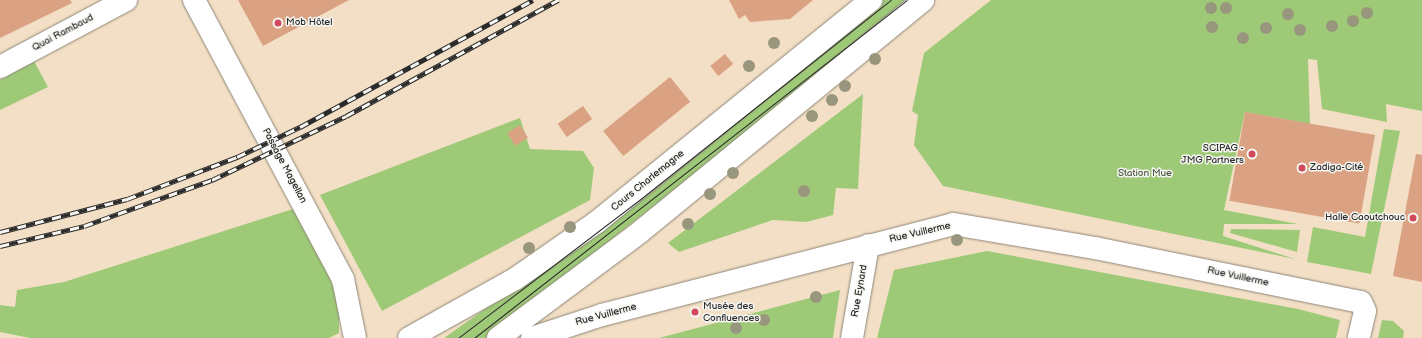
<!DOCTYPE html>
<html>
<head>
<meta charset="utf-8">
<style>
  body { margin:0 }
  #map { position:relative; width:1422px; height:338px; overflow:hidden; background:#f2dfc5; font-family:"Balsamiq Sans",sans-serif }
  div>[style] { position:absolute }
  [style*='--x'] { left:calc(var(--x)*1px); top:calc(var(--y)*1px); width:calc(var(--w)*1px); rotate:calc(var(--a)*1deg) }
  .green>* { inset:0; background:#9eca78 }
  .building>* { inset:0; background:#daa283; transform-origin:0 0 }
  .roads { filter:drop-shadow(0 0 1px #8e8578) drop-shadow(0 0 1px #8e8578) }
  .minor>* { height:22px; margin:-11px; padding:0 11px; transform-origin:11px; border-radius:11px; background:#fff }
  .tram>* { height:1px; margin:-0.5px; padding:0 0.5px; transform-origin:0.5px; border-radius:0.5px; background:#2b2b2b }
  .rail>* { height:4.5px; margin-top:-2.25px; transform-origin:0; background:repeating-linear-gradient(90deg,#f6f6f2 0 9px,#2b2b2b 0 18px); box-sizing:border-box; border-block:1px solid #2b2b2b }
  .trees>* { width:12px; height:12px; margin:-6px; border-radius:50%; background:#98967d }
  .dots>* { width:11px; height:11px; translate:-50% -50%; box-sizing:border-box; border:2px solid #f6f6f2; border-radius:50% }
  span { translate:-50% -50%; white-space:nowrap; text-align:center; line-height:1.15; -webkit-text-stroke:3px #f6f6f2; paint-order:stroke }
  .poi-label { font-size:10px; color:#2b2b2b }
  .left { translate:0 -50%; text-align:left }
  .right { translate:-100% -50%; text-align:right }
  .street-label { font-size:10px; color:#2b2b2b }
  .park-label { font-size:10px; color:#4e5b42 }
</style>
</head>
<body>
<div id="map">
  <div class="green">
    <div style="clip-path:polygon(884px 0,915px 0,486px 338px,444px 338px,593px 233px)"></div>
    <div style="clip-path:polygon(991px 0,1422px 0,1422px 111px,1386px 104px,1387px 122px,1322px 109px,1317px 60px,1308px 59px,1310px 124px,1245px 112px,1224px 210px,1298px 224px,1224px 224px,1223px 236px,1295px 259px,943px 186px,914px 145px,918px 115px,912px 111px,924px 53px)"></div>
    <div style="clip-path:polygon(34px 61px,48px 87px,0 110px,0 80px)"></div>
    <div style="clip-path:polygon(863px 94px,858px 189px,836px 188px,833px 215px,806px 222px,773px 220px,679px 252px,668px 243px)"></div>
    <div style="clip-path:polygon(520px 118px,530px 149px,583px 151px,594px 168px,590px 200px,382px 311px,320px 195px)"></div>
    <div style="clip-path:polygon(1384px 129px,1400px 131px,1371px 274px,1307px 262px,1313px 227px,1365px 237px)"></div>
    <div style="clip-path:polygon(296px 208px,329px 275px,339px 307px,339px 333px,329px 338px,30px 338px,0 332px,0 305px,15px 307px,17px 290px,64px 282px)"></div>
    <div style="clip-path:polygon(1231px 229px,1300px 230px,1297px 252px,1230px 233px)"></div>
    <div style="clip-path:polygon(987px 251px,1298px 309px,1340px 320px,1336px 338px,877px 338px,894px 270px)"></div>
    <div style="clip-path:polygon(840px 290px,833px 338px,659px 338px)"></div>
    <div style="clip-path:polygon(1382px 320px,1393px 321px,1404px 331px,1403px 338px,1378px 338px)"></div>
  </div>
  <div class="building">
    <div style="clip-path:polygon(0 0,70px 0,72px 3px,0 38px)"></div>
    <div style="clip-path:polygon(238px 0,349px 0,263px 46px)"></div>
    <div style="clip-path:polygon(729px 0,813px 0,790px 19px,750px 22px,745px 15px,739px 19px)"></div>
    <div style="left:725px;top:54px;width:13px;height:19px;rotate:51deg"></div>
    <div style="left:670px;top:77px;width:32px;height:86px;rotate:51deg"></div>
    <div style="left:583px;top:106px;width:16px;height:31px;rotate:55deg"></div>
    <div style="left:1245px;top:112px;width:132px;height:90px;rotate:10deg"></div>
    <div style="left:520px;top:125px;width:15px;height:15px;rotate:58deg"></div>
    <div style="clip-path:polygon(1416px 154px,1422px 155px,1422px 282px,1393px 276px)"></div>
  </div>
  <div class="roads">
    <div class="minor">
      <div style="--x:194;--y:0;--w:316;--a:61.9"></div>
      <div style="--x:343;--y:279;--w:60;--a:78.5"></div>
      <div style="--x:0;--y:67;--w:143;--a:-28"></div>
      <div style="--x:409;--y:338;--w:121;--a:-29.1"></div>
      <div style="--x:515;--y:279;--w:100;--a:-34.8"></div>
      <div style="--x:597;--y:222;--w:353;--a:-39"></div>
      <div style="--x:498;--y:338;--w:177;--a:-36.7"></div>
      <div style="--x:640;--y:232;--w:366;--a:-39.3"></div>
      <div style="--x:532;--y:338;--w:74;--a:-18.2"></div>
      <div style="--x:602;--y:315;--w:363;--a:-14.5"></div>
      <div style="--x:953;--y:224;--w:144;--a:9.6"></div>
      <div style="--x:1095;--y:248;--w:271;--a:11.5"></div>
      <div style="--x:1361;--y:302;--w:10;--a:66"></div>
      <div style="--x:1365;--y:311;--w:28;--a:103"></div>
      <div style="--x:852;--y:338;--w:94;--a:-80.2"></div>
    </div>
  </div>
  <div class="tram">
    <div style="--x:458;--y:338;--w:226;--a:-37.3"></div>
    <div style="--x:638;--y:201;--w:323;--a:-38.5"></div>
    <div style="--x:474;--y:338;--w:549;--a:-37.98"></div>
  </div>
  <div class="rail">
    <div style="--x:0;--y:232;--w:131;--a:-14.6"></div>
    <div style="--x:127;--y:199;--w:118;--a:-20.9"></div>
    <div style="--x:237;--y:157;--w:70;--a:-25.5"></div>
    <div style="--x:300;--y:127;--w:265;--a:-28.6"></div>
    <div style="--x:0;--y:246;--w:86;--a:-13.4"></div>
    <div style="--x:84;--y:226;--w:136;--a:-19.8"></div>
    <div style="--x:212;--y:180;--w:148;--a:-25.5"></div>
    <div style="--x:346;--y:116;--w:242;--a:-28.7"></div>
  </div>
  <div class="trees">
    <div style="left:1211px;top:8px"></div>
    <div style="left:1226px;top:8px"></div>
    <div style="left:1367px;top:13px"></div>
    <div style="left:1288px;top:14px"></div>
    <div style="left:1353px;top:21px"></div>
    <div style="left:1332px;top:26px"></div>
    <div style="left:1212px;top:27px"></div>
    <div style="left:1266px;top:28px"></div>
    <div style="left:1300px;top:30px"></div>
    <div style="left:1243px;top:38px"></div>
    <div style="left:774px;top:43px"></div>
    <div style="left:875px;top:59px"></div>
    <div style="left:749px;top:66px"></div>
    <div style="left:845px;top:86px"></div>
    <div style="left:832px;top:100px"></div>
    <div style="left:812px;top:116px"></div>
    <div style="left:733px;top:173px"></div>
    <div style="left:804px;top:191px"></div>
    <div style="left:710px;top:194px"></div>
    <div style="left:688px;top:224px"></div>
    <div style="left:570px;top:227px"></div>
    <div style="left:957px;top:240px"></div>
    <div style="left:529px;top:248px"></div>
    <div style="left:816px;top:297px"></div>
    <div style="left:764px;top:320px"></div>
    <div style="left:736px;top:328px"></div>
  </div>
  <div class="dots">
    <div style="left:278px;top:23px;background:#d1495b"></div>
    <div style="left:1252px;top:154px;background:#d1495b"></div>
    <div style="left:1302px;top:168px;background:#d1495b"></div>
    <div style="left:1413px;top:218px;background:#d1495b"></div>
    <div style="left:695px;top:312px;background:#d1495b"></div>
  </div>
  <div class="poi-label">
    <span class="left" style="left:286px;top:23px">Mob Hôtel</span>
    <span class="right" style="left:1244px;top:154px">SCIPAG -<br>JMG Partners</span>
    <span class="left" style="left:1310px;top:168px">Zadiga-Cité</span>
    <span class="right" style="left:1405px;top:218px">Halle Caoutchouc</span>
    <span class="left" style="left:703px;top:312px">Musée des<br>Confluences</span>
  </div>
  <div class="street-label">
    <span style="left:63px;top:33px;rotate:-28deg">Quai Rambaud</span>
    <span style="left:284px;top:166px;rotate:62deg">Passage Magellan</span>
    <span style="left:648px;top:181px;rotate:-39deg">Cours Charlemagne</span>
    <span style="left:920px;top:233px;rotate:-13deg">Rue Vuillerme</span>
    <span style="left:1238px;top:277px;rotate:12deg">Rue Vuillerme</span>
    <span style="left:860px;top:291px;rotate:-80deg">Rue Eynard</span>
    <span style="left:606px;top:315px;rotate:-15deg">Rue Vuillerme</span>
  </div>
  <div class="park-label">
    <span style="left:1145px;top:174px">Station Mue</span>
  </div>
</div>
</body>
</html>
